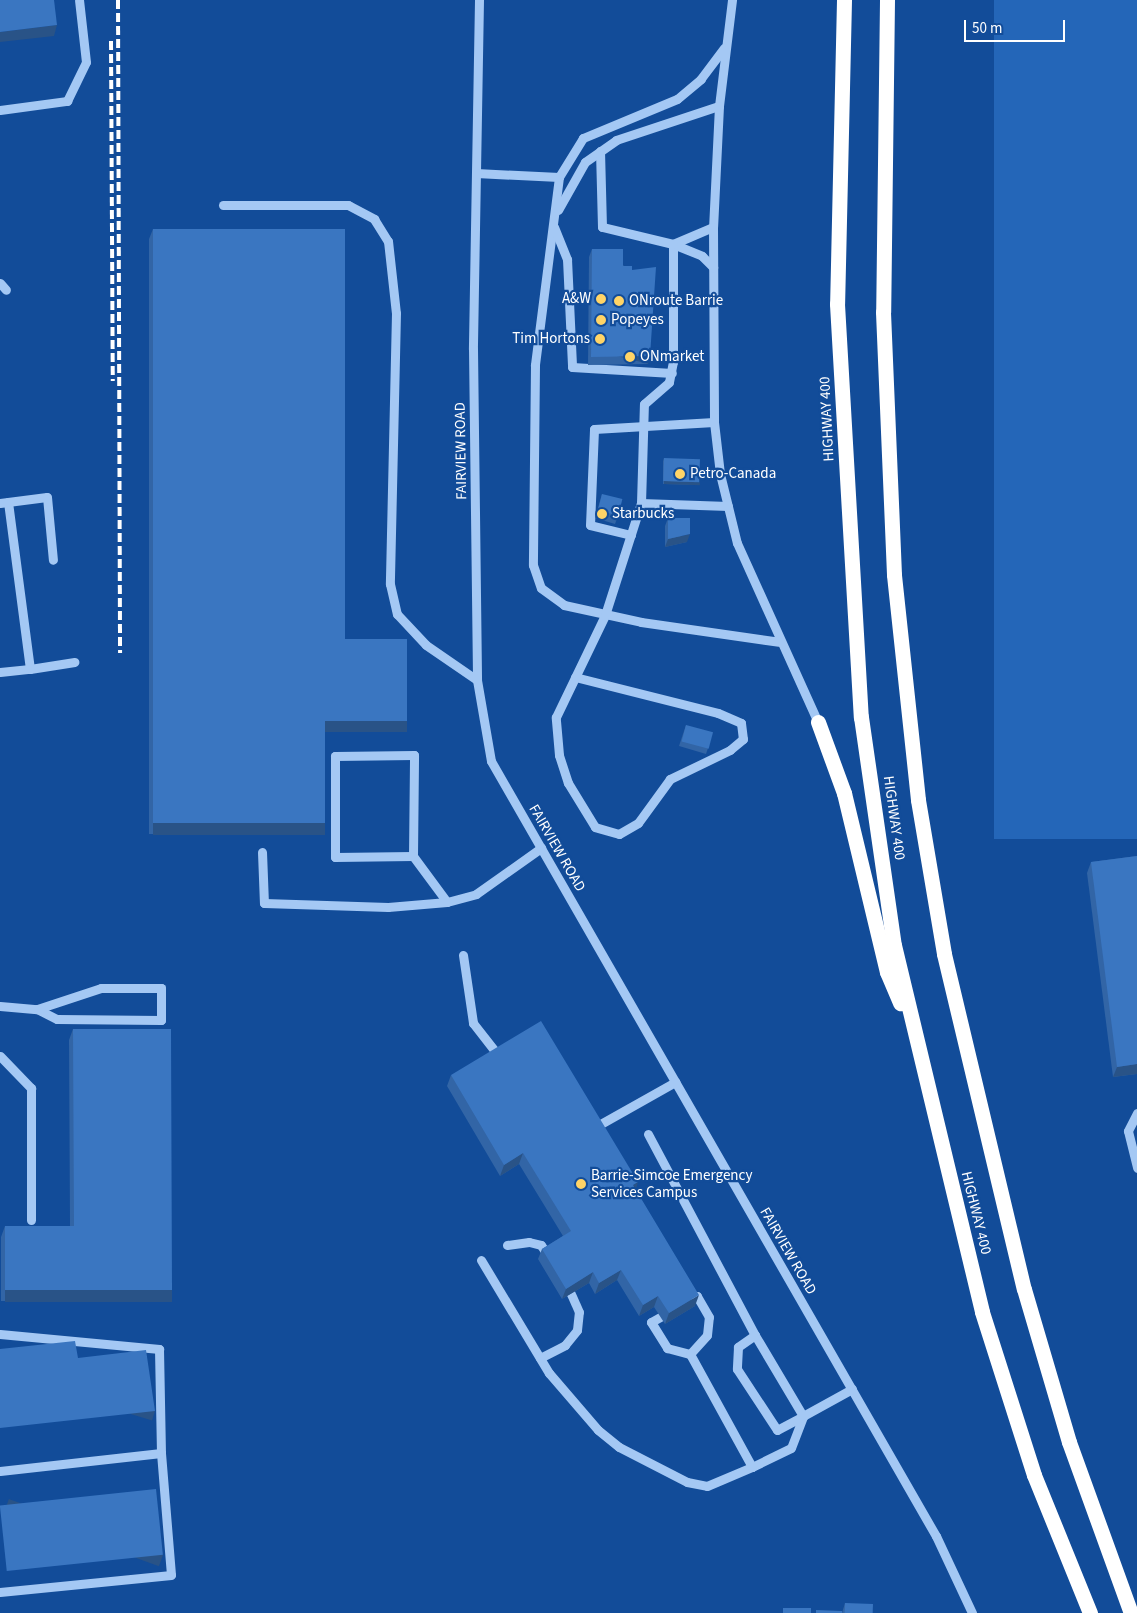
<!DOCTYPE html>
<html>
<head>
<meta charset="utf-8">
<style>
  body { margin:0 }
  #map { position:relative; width:1137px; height:1613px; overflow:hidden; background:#124c99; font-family:"Source Sans 3",sans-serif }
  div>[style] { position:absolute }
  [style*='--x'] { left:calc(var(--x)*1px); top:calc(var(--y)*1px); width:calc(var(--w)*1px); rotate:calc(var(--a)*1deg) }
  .green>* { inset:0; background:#2466b8; transform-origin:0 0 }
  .minor>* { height:9px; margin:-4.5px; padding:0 4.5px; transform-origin:4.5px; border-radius:4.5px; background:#a4c8f4 }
  .highway>* { height:15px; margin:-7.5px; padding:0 7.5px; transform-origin:7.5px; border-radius:7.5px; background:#fff }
  .rail>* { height:4px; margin-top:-2px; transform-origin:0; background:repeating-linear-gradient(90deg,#fff 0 9px,transparent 0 13px) }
  .wall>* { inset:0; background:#3265a6 }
  .shaded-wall>* { inset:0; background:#295387; transform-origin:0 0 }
  .building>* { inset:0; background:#3a76c1; transform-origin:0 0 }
  .dots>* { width:14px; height:14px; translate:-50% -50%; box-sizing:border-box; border:2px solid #124c99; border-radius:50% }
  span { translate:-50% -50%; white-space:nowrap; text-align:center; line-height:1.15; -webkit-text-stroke:4.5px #124c99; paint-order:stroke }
  .poi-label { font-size:15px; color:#fff }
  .right { translate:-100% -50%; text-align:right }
  .left { translate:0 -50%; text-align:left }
  .street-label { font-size:15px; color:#fff }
  .scale { position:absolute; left:964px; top:20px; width:101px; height:22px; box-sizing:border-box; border:2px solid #fff; border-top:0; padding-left:6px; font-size:15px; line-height:18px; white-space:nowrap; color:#fff; -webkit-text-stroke:4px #124c99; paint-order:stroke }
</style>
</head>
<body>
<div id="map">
  <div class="green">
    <div style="left:994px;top:0;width:143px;height:839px"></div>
  </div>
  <div class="minor">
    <div style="--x:479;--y:0;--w:349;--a:91"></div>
    <div style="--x:473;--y:349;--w:331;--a:89.3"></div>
    <div style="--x:477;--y:680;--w:82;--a:80.2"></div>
    <div style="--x:491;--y:761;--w:894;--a:60.14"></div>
    <div style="--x:936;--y:1536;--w:85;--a:64.9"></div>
    <div style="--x:732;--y:0;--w:107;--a:97"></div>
    <div style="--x:719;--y:106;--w:121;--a:92.8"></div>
    <div style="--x:713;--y:227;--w:195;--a:89.7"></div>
    <div style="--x:714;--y:422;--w:52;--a:83.4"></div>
    <div style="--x:720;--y:474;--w:71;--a:76.2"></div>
    <div style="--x:737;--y:543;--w:196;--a:65.7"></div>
    <div style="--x:724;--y:48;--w:39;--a:127"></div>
    <div style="--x:701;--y:79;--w:31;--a:140"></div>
    <div style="--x:677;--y:99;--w:102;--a:157.5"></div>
    <div style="--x:583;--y:138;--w:46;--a:121.6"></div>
    <div style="--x:559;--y:177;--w:190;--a:97.3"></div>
    <div style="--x:535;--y:365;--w:200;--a:90.6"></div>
    <div style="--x:533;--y:565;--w:24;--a:71"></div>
    <div style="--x:541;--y:588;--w:29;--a:36"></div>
    <div style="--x:564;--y:605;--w:79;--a:12.4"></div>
    <div style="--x:641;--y:622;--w:139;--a:8.2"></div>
    <div style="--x:0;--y:110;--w:68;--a:-7.7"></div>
    <div style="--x:67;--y:101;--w:43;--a:-64"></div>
    <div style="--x:86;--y:62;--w:62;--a:-96.4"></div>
    <div style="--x:476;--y:173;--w:83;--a:2.8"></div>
    <div style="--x:223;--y:205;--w:125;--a:0"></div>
    <div style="--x:348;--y:205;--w:30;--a:28"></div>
    <div style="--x:374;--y:219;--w:26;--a:58"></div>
    <div style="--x:388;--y:241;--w:72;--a:83.7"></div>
    <div style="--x:396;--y:313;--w:271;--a:91.3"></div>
    <div style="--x:390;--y:584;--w:31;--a:77"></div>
    <div style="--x:397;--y:614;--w:42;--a:46.9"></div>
    <div style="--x:426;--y:645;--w:62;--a:34.5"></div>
    <div style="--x:558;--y:210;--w:55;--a:-60.6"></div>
    <div style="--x:585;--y:162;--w:38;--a:-35"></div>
    <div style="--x:616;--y:140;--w:108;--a:-18.3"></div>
    <div style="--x:554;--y:227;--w:35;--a:68"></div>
    <div style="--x:567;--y:259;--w:108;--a:87.3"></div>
    <div style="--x:572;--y:367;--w:100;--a:3.4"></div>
    <div style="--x:673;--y:244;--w:31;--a:22"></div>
    <div style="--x:702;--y:256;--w:16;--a:45"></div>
    <div style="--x:673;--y:244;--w:43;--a:-23"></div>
    <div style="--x:0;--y:283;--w:9;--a:49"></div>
    <div style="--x:8;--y:502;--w:168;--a:82.5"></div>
    <div style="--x:30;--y:669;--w:45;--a:-9"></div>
    <div style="--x:0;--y:503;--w:47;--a:-7.3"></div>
    <div style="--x:47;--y:497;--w:63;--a:84.6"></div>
    <div style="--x:641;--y:503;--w:87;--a:2"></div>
    <div style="--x:631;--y:535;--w:42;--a:-166.3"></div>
    <div style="--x:590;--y:525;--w:96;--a:-87.6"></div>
    <div style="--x:594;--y:429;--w:120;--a:-3.3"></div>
    <div style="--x:0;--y:672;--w:30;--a:-6"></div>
    <div style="--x:575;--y:677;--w:147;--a:14.1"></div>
    <div style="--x:718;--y:713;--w:25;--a:23"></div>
    <div style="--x:741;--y:723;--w:16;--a:83"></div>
    <div style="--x:743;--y:739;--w:17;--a:140"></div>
    <div style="--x:730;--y:750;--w:67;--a:154.2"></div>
    <div style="--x:670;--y:779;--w:54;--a:126"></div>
    <div style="--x:638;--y:823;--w:22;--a:150"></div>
    <div style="--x:619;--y:834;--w:25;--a:-164"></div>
    <div style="--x:595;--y:827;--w:52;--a:-121.5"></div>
    <div style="--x:568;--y:783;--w:29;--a:-108"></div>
    <div style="--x:559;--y:755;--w:38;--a:-95"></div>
    <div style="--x:556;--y:717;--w:113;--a:-64.3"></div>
    <div style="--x:605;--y:615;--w:118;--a:-72.2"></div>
    <div style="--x:641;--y:503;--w:99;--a:-88.3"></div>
    <div style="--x:644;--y:404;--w:33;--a:-41"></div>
    <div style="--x:669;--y:382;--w:20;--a:-79"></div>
    <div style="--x:673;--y:362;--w:118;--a:-90"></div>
    <div style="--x:673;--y:244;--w:73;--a:-166.5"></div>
    <div style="--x:602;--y:227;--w:76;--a:-91.5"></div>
    <div style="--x:262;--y:852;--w:51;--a:87.8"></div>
    <div style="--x:264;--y:903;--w:124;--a:1.8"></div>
    <div style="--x:388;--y:907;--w:59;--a:-4.8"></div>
    <div style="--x:447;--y:902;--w:30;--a:-15"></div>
    <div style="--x:476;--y:894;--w:80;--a:-35.3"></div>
    <div style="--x:413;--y:856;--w:101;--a:-89.4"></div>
    <div style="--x:414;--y:755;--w:79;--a:179.3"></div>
    <div style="--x:335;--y:756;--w:101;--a:90"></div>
    <div style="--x:335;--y:857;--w:78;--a:-0.7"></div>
    <div style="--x:413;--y:856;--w:57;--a:53.5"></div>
    <div style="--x:463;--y:955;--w:69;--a:81.6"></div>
    <div style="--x:473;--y:1023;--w:36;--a:52"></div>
    <div style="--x:0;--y:1006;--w:37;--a:5"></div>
    <div style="--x:37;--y:1009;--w:22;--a:27"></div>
    <div style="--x:57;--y:1019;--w:104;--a:0.6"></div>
    <div style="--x:161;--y:1020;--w:32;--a:-90"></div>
    <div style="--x:161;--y:988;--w:60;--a:180"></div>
    <div style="--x:101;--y:988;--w:67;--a:161.8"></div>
    <div style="--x:0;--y:1056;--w:45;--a:45.9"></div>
    <div style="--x:31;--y:1088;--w:132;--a:90"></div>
    <div style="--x:1137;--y:1113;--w:20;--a:117"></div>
    <div style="--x:1128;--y:1131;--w:38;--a:76"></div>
    <div style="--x:597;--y:1126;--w:90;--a:-29.4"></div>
    <div style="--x:648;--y:1134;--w:228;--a:62"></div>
    <div style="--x:507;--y:1245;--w:22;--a:-8"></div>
    <div style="--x:529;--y:1242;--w:12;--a:14"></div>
    <div style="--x:541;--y:1245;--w:15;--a:58"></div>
    <div style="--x:481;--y:1260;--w:132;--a:59"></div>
    <div style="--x:549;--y:1373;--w:75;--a:49.3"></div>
    <div style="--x:598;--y:1430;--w:27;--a:39"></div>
    <div style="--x:619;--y:1447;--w:76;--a:27.2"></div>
    <div style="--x:687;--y:1482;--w:20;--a:11"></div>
    <div style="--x:707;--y:1486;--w:49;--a:-22.9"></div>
    <div style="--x:671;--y:1311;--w:23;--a:151"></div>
    <div style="--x:651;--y:1322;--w:31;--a:58"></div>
    <div style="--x:667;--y:1348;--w:24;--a:15"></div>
    <div style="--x:690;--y:1354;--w:129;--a:61.2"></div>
    <div style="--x:752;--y:1467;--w:43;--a:-26"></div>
    <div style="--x:791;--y:1448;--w:34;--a:-69"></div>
    <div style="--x:803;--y:1416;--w:94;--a:-120.7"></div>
    <div style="--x:755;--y:1335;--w:21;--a:145"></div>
    <div style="--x:738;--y:1347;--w:22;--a:93"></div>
    <div style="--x:737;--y:1369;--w:73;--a:56.7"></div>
    <div style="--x:777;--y:1430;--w:30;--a:-28"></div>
    <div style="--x:803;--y:1416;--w:56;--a:-28.9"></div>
    <div style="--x:0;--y:1334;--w:160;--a:5.4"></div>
    <div style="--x:159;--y:1349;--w:104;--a:88.9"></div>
    <div style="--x:161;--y:1453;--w:122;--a:85.3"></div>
    <div style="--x:171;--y:1575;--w:172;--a:174.3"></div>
    <div style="--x:690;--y:1354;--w:25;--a:-48"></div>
    <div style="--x:707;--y:1335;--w:18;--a:-84"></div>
    <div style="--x:709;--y:1317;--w:24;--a:-120"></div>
    <div style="--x:697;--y:1296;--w:7;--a:153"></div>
    <div style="--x:540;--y:1358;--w:28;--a:-27"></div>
    <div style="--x:565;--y:1345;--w:19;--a:-51"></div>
    <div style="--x:577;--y:1330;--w:18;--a:-84"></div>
    <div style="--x:579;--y:1312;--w:32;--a:-114"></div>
    <div style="--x:0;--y:1471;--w:162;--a:-6.4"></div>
  </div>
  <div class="highway">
    <div style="--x:844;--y:0;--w:304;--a:91.3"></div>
    <div style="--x:837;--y:304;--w:414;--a:86.7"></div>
    <div style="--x:861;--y:717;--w:230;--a:81.8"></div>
    <div style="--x:894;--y:945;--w:377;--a:76.5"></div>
    <div style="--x:982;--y:1312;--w:171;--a:72.3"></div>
    <div style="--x:1034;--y:1475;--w:149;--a:67.9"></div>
    <div style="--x:887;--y:0;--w:312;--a:90.7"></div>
    <div style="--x:883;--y:312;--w:263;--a:87.6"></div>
    <div style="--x:894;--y:575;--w:226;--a:83.9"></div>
    <div style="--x:918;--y:800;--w:156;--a:80.4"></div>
    <div style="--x:944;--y:954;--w:344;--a:76.6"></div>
    <div style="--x:1024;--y:1289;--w:159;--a:73.6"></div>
    <div style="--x:1069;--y:1442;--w:182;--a:70.1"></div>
    <div style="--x:818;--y:722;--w:76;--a:69.9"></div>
    <div style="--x:844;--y:793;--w:184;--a:76.5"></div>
    <div style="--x:887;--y:972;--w:34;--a:67"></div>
  </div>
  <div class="rail">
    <div style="--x:118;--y:0;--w:653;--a:89.82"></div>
    <div style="--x:111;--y:41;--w:340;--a:89.7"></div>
  </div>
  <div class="wall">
    <div style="clip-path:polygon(153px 229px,345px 639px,403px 732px,325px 732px,325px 823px,321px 834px,149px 834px,149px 239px)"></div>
    <div style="clip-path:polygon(592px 249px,632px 270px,648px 364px,588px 365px,589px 257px)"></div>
    <div style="clip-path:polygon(664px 458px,699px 485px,663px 484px,663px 461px)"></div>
    <div style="clip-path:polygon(602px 494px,618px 516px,615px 524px,595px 518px)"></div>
    <div style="clip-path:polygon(668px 518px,687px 542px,665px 547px,665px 526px)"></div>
    <div style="clip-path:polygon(686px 725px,708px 748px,706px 754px,679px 746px)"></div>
    <div style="clip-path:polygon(1137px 856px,1137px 1074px,1113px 1077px,1087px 873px,1091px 862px)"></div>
    <div style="clip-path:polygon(73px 1029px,172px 1290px,168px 1300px,1px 1301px,1px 1237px,5px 1226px,70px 1226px,69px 1040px)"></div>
    <div style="clip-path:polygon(451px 1075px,635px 1190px,695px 1306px,665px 1324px,654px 1307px,639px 1316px,617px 1280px,595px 1294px,589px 1283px,562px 1299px,538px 1259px,542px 1249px,563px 1236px,519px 1164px,500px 1176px,447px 1086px)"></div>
    <div style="clip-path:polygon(845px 1603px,873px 1613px,842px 1613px)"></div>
  </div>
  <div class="shaded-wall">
    <div style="clip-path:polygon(57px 25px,54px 36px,0 42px,0 32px)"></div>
    <div style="left:650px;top:356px;width:8px;height:59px;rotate:104deg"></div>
    <div style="left:664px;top:481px;width:36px;height:3px;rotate:2deg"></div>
    <div style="clip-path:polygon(690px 534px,687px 542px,665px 547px,668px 539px)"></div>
    <div style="left:325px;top:721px;width:82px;height:11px"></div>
    <div style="left:153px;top:823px;width:172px;height:12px"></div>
    <div style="clip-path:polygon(1137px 1064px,1137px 1074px,1113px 1077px,1117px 1067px)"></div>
    <div style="clip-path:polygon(523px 1153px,519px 1164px,500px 1176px,504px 1165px)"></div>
    <div style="clip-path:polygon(638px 1182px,635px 1193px,633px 1185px)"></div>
    <div style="clip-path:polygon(621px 1270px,617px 1280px,595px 1294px,599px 1283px)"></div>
    <div style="clip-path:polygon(593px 1272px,589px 1283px,562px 1299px,566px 1289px)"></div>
    <div style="left:5px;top:1290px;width:167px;height:12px"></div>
    <div style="clip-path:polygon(699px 1295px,695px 1306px,665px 1324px,669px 1313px)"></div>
    <div style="clip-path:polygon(658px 1296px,654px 1307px,639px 1316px,643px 1305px)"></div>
    <div style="left:155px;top:1411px;width:10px;height:156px;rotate:107deg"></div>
    <div style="left:163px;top:1555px;width:12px;height:164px;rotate:110deg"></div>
  </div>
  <div class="building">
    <div style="clip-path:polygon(0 0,54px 0,57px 25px,0 32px)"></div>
    <div style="clip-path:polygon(153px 229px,345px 229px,345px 639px,407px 639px,407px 721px,325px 721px,325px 823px,153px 823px)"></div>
    <div style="clip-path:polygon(592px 249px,623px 249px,623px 266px,632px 266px,632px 270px,656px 267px,650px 356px,591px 357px)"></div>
    <div style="left:664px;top:458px;width:36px;height:23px;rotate:2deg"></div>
    <div style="left:602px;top:494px;width:21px;height:17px;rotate:14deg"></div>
    <div style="clip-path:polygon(668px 518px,690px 518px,690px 534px,668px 539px)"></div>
    <div style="left:686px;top:725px;width:28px;height:17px;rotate:15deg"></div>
    <div style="clip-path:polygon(1137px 856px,1137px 1064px,1117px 1067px,1091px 862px)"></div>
    <div style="clip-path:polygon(541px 1021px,638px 1182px,633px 1185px,699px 1295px,669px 1313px,658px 1296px,643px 1305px,621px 1270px,599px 1283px,593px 1272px,566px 1289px,542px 1249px,571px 1231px,523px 1153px,504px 1165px,451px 1075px)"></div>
    <div style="clip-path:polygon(73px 1029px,171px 1029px,172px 1290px,5px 1290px,5px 1226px,74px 1226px)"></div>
    <div style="clip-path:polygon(75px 1341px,78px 1358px,146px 1350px,155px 1411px,0 1428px,0 1349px)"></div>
    <div style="left:156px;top:1489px;width:66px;height:157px;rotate:84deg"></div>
    <div style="left:845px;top:1603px;width:28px;height:10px;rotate:2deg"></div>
    <div style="left:783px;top:1608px;width:28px;height:5px"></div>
    <div style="clip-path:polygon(816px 1610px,842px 1611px,842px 1613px,816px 1613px)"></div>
  </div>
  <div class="dots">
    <div style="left:601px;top:299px;background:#ffd467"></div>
    <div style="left:619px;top:301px;background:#ffd467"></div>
    <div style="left:601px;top:320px;background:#ffd467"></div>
    <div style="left:600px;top:339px;background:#ffd467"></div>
    <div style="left:630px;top:357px;background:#ffd467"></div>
    <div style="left:680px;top:474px;background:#ffd467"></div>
    <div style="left:602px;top:514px;background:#ffd467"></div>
    <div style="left:581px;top:1184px;background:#ffd467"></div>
  </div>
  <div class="poi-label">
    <span class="right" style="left:591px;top:299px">A&amp;W</span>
    <span class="left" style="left:629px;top:301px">ONroute Barrie</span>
    <span class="left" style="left:611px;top:320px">Popeyes</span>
    <span class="right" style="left:590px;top:339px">Tim Hortons</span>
    <span class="left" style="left:640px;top:357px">ONmarket</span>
    <span class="left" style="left:690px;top:474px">Petro-Canada</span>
    <span class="left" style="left:612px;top:514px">Starbucks</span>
    <span class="left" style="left:591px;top:1184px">Barrie-Simcoe Emergency<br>Services Campus</span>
  </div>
  <div class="street-label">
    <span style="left:827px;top:419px;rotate:-93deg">HIGHWAY 400</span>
    <span style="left:461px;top:451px;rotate:-91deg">FAIRVIEW ROAD</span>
    <span style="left:894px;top:818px;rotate:82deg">HIGHWAY 400</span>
    <span style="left:557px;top:848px;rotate:60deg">FAIRVIEW ROAD</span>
    <span style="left:976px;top:1213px;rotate:76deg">HIGHWAY 400</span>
    <span style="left:788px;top:1251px;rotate:60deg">FAIRVIEW ROAD</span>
  </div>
  <div class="scale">50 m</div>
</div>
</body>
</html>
